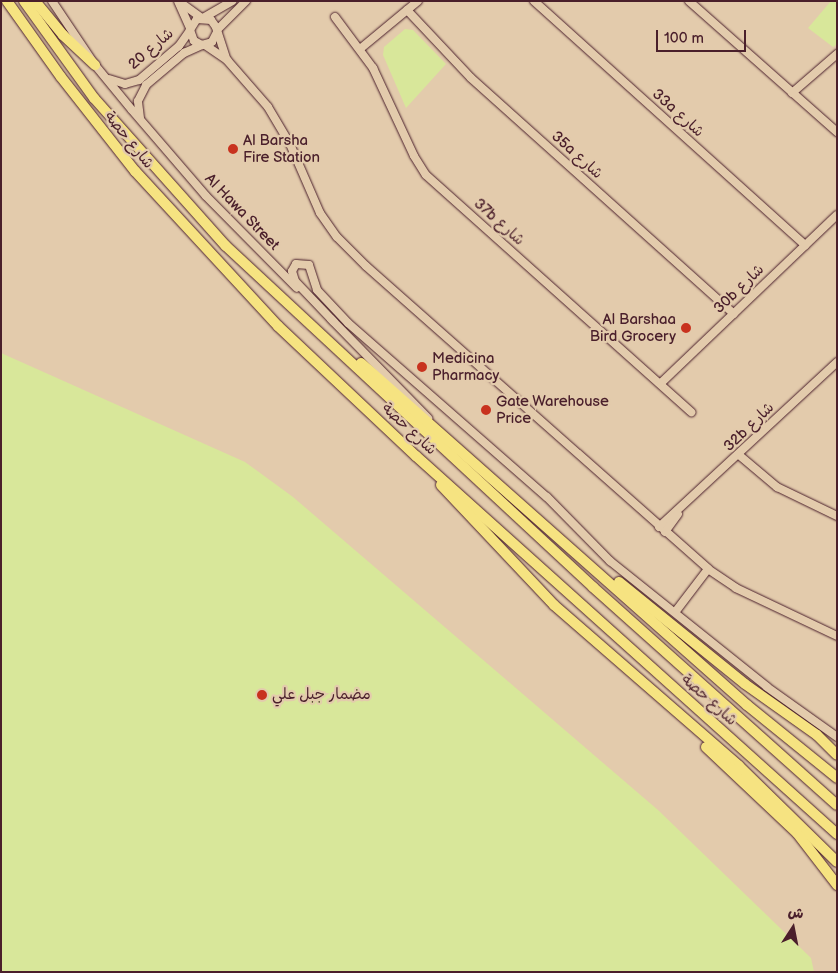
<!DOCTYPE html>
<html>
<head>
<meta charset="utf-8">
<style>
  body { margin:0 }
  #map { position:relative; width:838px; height:973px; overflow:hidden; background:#e3cbac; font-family:"Balsamiq Sans","Playpen Sans Arabic",sans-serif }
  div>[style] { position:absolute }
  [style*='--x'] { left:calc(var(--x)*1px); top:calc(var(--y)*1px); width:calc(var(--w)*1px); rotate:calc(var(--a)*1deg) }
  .green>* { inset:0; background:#d8e79a }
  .roads { filter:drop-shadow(0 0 1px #4a1f2b) drop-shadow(0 0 1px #4a1f2b) }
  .minor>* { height:8px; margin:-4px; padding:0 4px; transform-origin:4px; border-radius:4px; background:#e3cbac }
  .major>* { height:10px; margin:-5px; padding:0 5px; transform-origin:5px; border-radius:5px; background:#f6e381 }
  .dots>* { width:14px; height:14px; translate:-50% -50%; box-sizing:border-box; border:2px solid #e3cbac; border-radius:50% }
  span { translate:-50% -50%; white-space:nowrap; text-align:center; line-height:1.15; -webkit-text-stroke:4.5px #e3cbac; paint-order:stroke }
  .street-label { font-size:15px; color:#4a1f2b }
  .poi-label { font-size:15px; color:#4a1f2b }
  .left { translate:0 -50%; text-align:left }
  .right { translate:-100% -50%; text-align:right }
  .frame { position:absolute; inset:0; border:2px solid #4a1f2b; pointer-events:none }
  .north { position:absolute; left:768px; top:903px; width:50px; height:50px; -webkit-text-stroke:4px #e3cbac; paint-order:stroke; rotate:11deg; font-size:14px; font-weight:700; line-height:20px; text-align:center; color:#4a1f2b }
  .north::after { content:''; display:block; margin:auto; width:18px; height:22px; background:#4a1f2b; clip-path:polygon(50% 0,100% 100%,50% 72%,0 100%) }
  .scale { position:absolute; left:656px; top:30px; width:90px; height:22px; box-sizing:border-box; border:2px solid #4a1f2b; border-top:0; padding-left:6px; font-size:15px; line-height:18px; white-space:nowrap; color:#4a1f2b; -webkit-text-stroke:4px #e3cbac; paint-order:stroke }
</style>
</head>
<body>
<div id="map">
  <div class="green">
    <div style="clip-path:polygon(831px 1px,837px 1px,837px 44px,833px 47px,808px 28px)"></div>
    <div style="clip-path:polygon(405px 29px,413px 30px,446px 64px,406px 108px,383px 55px,384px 47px)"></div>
    <div style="clip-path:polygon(1px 353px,245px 462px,293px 497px,658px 810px,811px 958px,814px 972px,1px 972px)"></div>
  </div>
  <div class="roads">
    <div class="minor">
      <div style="--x:52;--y:1;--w:77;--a:56.1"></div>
      <div style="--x:95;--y:65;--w:58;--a:50.6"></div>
      <div style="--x:132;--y:110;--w:113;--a:49.3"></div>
      <div style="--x:206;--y:196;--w:129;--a:45.3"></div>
      <div style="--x:178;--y:1;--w:30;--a:66"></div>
      <div style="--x:534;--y:1;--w:365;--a:42"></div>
      <div style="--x:689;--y:1;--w:198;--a:41.5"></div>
      <div style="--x:181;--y:3;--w:26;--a:36"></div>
      <div style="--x:407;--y:10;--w:93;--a:46.7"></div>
      <div style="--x:471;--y:78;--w:353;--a:41.9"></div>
      <div style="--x:335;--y:17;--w:64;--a:53.3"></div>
      <div style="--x:373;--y:68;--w:97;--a:65"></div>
      <div style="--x:414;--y:156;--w:22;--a:58"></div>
      <div style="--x:426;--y:175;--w:356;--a:41.8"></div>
      <div style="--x:203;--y:18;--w:34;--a:-30"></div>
      <div style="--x:217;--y:30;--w:41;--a:-45"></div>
      <div style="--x:217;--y:32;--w:11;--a:117"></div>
      <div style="--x:212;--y:42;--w:10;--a:163"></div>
      <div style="--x:202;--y:45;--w:9;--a:-153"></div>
      <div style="--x:194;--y:41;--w:12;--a:-110"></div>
      <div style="--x:190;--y:30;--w:13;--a:-58"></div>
      <div style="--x:197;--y:19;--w:14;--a:4"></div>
      <div style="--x:211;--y:20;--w:9;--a:54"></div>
      <div style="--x:216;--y:27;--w:33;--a:72"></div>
      <div style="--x:205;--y:45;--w:27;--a:34"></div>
      <div style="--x:227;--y:60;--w:62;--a:48.9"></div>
      <div style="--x:268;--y:107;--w:43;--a:59.3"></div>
      <div style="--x:290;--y:144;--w:75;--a:66.5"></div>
      <div style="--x:320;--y:213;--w:29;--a:55"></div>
      <div style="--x:337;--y:237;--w:41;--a:45"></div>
      <div style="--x:366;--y:266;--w:457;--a:41.5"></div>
      <div style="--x:708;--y:569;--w:34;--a:34"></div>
      <div style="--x:736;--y:588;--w:112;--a:25.4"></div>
      <div style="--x:360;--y:49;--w:75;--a:-39.6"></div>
      <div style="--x:109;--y:79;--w:17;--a:17"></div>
      <div style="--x:125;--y:84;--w:15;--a:-16"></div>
      <div style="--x:139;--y:80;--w:52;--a:-40.4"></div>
      <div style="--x:179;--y:46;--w:19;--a:-55"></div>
      <div style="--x:792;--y:93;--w:60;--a:-40.9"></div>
      <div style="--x:140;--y:118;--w:17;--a:-97"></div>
      <div style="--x:138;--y:101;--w:18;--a:-63"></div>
      <div style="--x:146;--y:85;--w:50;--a:-40.1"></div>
      <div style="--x:184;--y:53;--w:20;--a:-24"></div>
      <div style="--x:331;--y:319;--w:139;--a:45.6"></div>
      <div style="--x:334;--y:322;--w:57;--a:-133.6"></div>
      <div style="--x:295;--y:281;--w:10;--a:-107"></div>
      <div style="--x:292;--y:271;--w:8;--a:-60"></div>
      <div style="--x:296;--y:264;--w:13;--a:4"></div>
      <div style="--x:309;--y:265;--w:26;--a:72"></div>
      <div style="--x:317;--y:290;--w:45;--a:46.8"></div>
      <div style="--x:348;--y:323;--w:264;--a:41.2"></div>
      <div style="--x:547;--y:497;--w:90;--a:45.5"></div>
      <div style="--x:610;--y:561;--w:201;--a:38.7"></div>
      <div style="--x:767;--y:687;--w:86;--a:35.5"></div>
      <div style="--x:661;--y:383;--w:243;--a:-43.7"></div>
      <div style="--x:739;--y:455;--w:50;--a:40.1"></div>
      <div style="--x:777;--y:487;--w:67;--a:25.8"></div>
      <div style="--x:659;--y:527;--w:243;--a:-42.8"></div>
      <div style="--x:665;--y:532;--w:22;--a:-54"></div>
      <div style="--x:676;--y:611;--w:53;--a:-52.7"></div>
    </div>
    <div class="major">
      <div style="--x:7;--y:1;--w:93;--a:54.6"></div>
      <div style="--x:61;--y:77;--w:120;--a:51.8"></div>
      <div style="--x:135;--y:171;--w:211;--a:47.3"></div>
      <div style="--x:278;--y:326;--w:190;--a:43.3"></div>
      <div style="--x:416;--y:456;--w:566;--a:41.92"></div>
      <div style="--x:24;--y:1;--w:120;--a:54.2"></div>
      <div style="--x:94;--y:98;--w:198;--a:48.3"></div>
      <div style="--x:226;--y:246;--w:501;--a:42.9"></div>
      <div style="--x:593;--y:587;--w:327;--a:41.8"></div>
      <div style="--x:35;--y:1;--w:44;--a:50.5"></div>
      <div style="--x:63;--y:35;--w:44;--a:43.2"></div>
      <div style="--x:361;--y:363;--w:516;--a:41.54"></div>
      <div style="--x:747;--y:705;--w:116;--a:39"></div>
      <div style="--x:441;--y:485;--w:165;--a:46.7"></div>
      <div style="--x:554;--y:605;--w:245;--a:41"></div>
      <div style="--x:739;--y:766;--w:137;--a:44.4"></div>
      <div style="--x:619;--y:582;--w:162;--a:39"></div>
      <div style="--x:745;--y:684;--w:88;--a:35.3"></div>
      <div style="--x:817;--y:735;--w:28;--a:45"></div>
      <div style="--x:706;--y:747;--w:125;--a:43.4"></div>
      <div style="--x:797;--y:833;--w:66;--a:52.4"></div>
    </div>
  </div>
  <div class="dots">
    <div style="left:233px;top:149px;background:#c8321e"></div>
    <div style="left:686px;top:328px;background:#c8321e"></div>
    <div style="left:422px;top:367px;background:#c8321e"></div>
    <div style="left:486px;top:410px;background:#c8321e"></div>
    <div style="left:262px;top:695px;background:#c8321e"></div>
  </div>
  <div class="street-label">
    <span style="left:151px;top:49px;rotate:-41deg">شارع 20</span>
    <span style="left:678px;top:113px;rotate:42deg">33a شارع</span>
    <span style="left:129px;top:140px;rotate:51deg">شارع حصة</span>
    <span style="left:577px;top:155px;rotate:42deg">35a شارع</span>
    <span style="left:242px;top:212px;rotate:46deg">Al Hawa Street</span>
    <span style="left:499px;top:222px;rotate:42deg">37b شارع</span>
    <span style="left:739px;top:289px;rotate:-44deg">30b شارع</span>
    <span style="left:749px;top:427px;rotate:-44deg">32b شارع</span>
    <span style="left:409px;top:429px;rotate:43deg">شارع حصة</span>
    <span style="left:709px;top:700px;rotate:42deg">شارع حصة</span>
  </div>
  <div class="poi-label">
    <span class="left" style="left:243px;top:149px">Al Barsha<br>Fire Station</span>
    <span class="right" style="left:676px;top:328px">Al Barshaa<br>Bird Grocery</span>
    <span class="left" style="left:432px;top:367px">Medicina<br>Pharmacy</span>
    <span class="left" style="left:496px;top:410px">Gate Warehouse<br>Price</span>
    <span class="left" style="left:272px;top:695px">مضمار جبل علي</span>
  </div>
  <div class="frame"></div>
  <div class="north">ش</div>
  <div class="scale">100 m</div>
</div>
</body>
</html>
